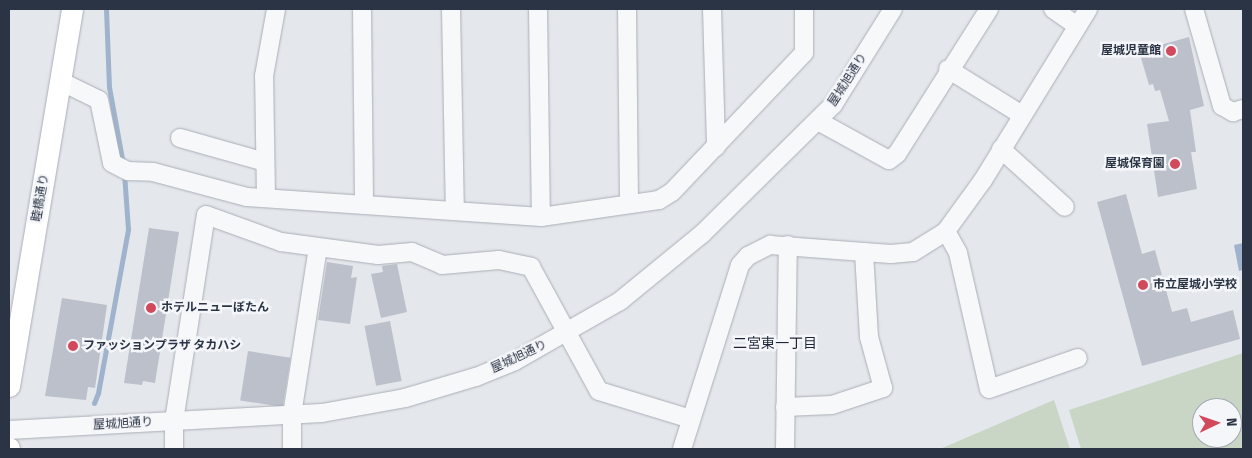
<!DOCTYPE html>
<html>
<head>
<meta charset="utf-8">
<style>
  body { margin:0 }
  #map { position:relative; width:1252px; height:458px; overflow:hidden; background:#e4e7ec; font-family:"Fira Sans Condensed","Noto Sans JP",sans-serif }
  div>[style] { position:absolute }
  [style*='--x'] { left:calc(var(--x)*1px); top:calc(var(--y)*1px); width:calc(var(--w)*1px); rotate:calc(var(--a)*1deg) }
  .green>* { inset:0; background:#c9d6c5 }
  .water>* { inset:0; background:#9fb4cc }
  .stream>* { height:5px; margin:-2.5px; padding:0 2.5px; transform-origin:2.5px; border-radius:2.5px; background:#9fb4cc }
  .building>* { inset:0; background:#bbc0ca; transform-origin:0 0 }
  .roads { filter:drop-shadow(0 0 1px #a9aeb7) drop-shadow(0 0 1px #a9aeb7) }
  .minor>* { height:18px; margin:-9px; padding:0 9px; transform-origin:9px; border-radius:9px; background:#f7f8fa }
  .major>* { height:21px; margin:-10.5px; padding:0 10.5px; transform-origin:10.5px; border-radius:10.5px; background:#fff }
  .dots>* { width:14px; height:14px; translate:-50% -50%; box-sizing:border-box; border:2px solid #f4f6f9; border-radius:50% }
  span { translate:-50% -50%; white-space:nowrap; text-align:center; line-height:1.15; -webkit-text-stroke:5px #f4f6f9; paint-order:stroke }
  .poi-label { font-size:12px; color:#2b3445; font-weight:700 }
  .right { translate:-100% -50%; text-align:right }
  .left { translate:0 -50%; text-align:left }
  .street-label { font-size:12px; color:#2b3445 }
  .neighbourhood-label { font-size:14px; color:#1d2536 }
  .frame { position:absolute; inset:0; border:10px solid #2b3445; pointer-events:none }
  .north { position:absolute; left:1192px; top:398px; width:50px; height:50px; box-sizing:border-box; background:#f4f6f9; border:1px solid #a4a8b1; border-radius:50%; rotate:87deg; font-size:14px; font-weight:700; line-height:20px; text-align:center; color:#2b3445 }
  .north::after { content:''; display:block; margin:auto; width:18px; height:22px; background:#d1495b; clip-path:polygon(50% 0,100% 100%,50% 72%,0 100%) }
</style>
</head>
<body>
<div id="map">
  <div class="green">
    <div style="clip-path:polygon(evenodd,1243px 353px,1243px 449px,1081px 449px,1069px 410px,1243px 353px,1202px 408px,1232px 408px,1232px 438px,1202px 438px,1202px 408px)"></div>
    <div style="clip-path:polygon(1054px 400px,1070px 449px,940px 449px)"></div>
  </div>
  <div class="water">
    <div style="clip-path:polygon(1243px 243px,1243px 270px,1239px 271px,1234px 245px)"></div>
  </div>
  <div class="stream">
    <div style="--x:106;--y:9;--w:78;--a:87.8"></div>
    <div style="--x:109;--y:87;--w:78;--a:79.7"></div>
    <div style="--x:94;--y:403;--w:11;--a:-68"></div>
    <div style="--x:98;--y:393;--w:167;--a:-79.6"></div>
    <div style="--x:128;--y:229;--w:56;--a:-94.1"></div>
  </div>
  <div class="building">
    <div style="clip-path:polygon(1189px 37px,1204px 106px,1190px 110px,1196px 152px,1191px 152px,1197px 189px,1158px 197px,1147px 124px,1169px 121px,1160px 90px,1155px 91px,1153px 84px,1149px 85px,1139px 51px)"></div>
    <div style="clip-path:polygon(1126px 194px,1142px 254px,1155px 250px,1172px 312px,1187px 308px,1191px 322px,1233px 310px,1240px 339px,1142px 366px,1097px 202px)"></div>
    <div style="clip-path:polygon(149px 228px,179px 232px,155px 383px,143px 381px,142px 385px,124px 383px)"></div>
    <div style="clip-path:polygon(327px 262px,353px 266px,351px 278px,357px 277px,350px 324px,318px 320px)"></div>
    <div style="clip-path:polygon(397px 264px,407px 312px,381px 318px,371px 274px,383px 272px,382px 266px)"></div>
    <div style="clip-path:polygon(62px 298px,107px 305px,95px 388px,88px 387px,86px 400px,45px 396px)"></div>
    <div style="left:390px;top:321px;width:61px;height:26px;rotate:79deg"></div>
    <div style="left:248px;top:351px;width:43px;height:50px;rotate:9deg"></div>
  </div>
  <div class="roads">
    <div class="minor">
      <div style="--x:362;--y:9;--w:196;--a:89.4"></div>
      <div style="--x:451;--y:9;--w:202;--a:88.9"></div>
      <div style="--x:538;--y:9;--w:208;--a:89.2"></div>
      <div style="--x:627;--y:9;--w:195;--a:89.4"></div>
      <div style="--x:712;--y:9;--w:138;--a:88.3"></div>
      <div style="--x:1053;--y:9;--w:29;--a:35"></div>
      <div style="--x:1194;--y:9;--w:101;--a:73.9"></div>
      <div style="--x:1222;--y:106;--w:13;--a:29"></div>
      <div style="--x:1233;--y:112;--w:10;--a:-17"></div>
      <div style="--x:948;--y:69;--w:87;--a:31.9"></div>
      <div style="--x:60;--y:81;--w:43;--a:26"></div>
      <div style="--x:99;--y:100;--w:64;--a:78.3"></div>
      <div style="--x:112;--y:163;--w:18;--a:27"></div>
      <div style="--x:128;--y:171;--w:25;--a:2"></div>
      <div style="--x:153;--y:172;--w:97;--a:14.9"></div>
      <div style="--x:247;--y:197;--w:295;--a:3.9"></div>
      <div style="--x:541;--y:217;--w:119;--a:-8.2"></div>
      <div style="--x:659;--y:200;--w:15;--a:-32"></div>
      <div style="--x:672;--y:192;--w:192;--a:-46.5"></div>
      <div style="--x:804;--y:53;--w:44;--a:-90"></div>
      <div style="--x:818;--y:121;--w:81;--a:28.8"></div>
      <div style="--x:889;--y:160;--w:10;--a:-37"></div>
      <div style="--x:897;--y:154;--w:172;--a:-57.6"></div>
      <div style="--x:180;--y:138;--w:88;--a:15.8"></div>
      <div style="--x:1001;--y:149;--w:86;--a:42.2"></div>
      <div style="--x:266;--y:198;--w:122;--a:-90.9"></div>
      <div style="--x:264;--y:76;--w:68;--a:-79.8"></div>
      <div style="--x:946;--y:231;--w:25;--a:61"></div>
      <div style="--x:958;--y:253;--w:139;--a:77.2"></div>
      <div style="--x:989;--y:389;--w:94;--a:-19.2"></div>
      <div style="--x:785;--y:407;--w:47;--a:-2.4"></div>
      <div style="--x:832;--y:405;--w:54;--a:-18.4"></div>
      <div style="--x:883;--y:388;--w:53;--a:-105.4"></div>
      <div style="--x:869;--y:337;--w:85;--a:-93.4"></div>
      <div style="--x:9;--y:430;--w:313;--a:-3.1"></div>
      <div style="--x:322;--y:413;--w:84;--a:-10.2"></div>
      <div style="--x:405;--y:398;--w:74;--a:-16.5"></div>
      <div style="--x:476;--y:377;--w:42;--a:-22.3"></div>
      <div style="--x:515;--y:361;--w:121;--a:-29.7"></div>
      <div style="--x:620;--y:301;--w:106;--a:-39.3"></div>
      <div style="--x:702;--y:234;--w:184;--a:-44.6"></div>
      <div style="--x:833;--y:105;--w:113;--a:-58"></div>
      <div style="--x:174;--y:449;--w:28;--a:-90"></div>
      <div style="--x:174;--y:421;--w:208;--a:-81.2"></div>
      <div style="--x:206;--y:215;--w:80;--a:19.8"></div>
      <div style="--x:281;--y:242;--w:98;--a:7.6"></div>
      <div style="--x:378;--y:255;--w:34;--a:-5"></div>
      <div style="--x:412;--y:252;--w:33;--a:23"></div>
      <div style="--x:442;--y:265;--w:57;--a:-5"></div>
      <div style="--x:499;--y:260;--w:33;--a:12"></div>
      <div style="--x:531;--y:267;--w:141;--a:61.3"></div>
      <div style="--x:599;--y:391;--w:96;--a:16.9"></div>
      <div style="--x:292;--y:449;--w:34;--a:-90"></div>
      <div style="--x:292;--y:415;--w:169;--a:-81.2"></div>
      <div style="--x:682;--y:449;--w:193;--a:-72.5"></div>
      <div style="--x:740;--y:265;--w:12;--a:-48"></div>
      <div style="--x:748;--y:256;--w:25;--a:-27"></div>
      <div style="--x:770;--y:245;--w:121;--a:4.3"></div>
      <div style="--x:891;--y:254;--w:22;--a:-5"></div>
      <div style="--x:913;--y:252;--w:39;--a:-32"></div>
      <div style="--x:946;--y:231;--w:63;--a:-54"></div>
      <div style="--x:983;--y:180;--w:201;--a:-58.4"></div>
      <div style="--x:785;--y:449;--w:204;--a:-89.2"></div>
    </div>
    <div class="major">
      <div style="--x:9;--y:386;--w:382;--a:-80.5"></div>
      <div style="--x:9;--y:448;--w:1;--a:90"></div>
    </div>
  </div>
  <div class="dots">
    <div style="left:1171px;top:51px;background:#d1495b"></div>
    <div style="left:1175px;top:164px;background:#d1495b"></div>
    <div style="left:1143px;top:285px;background:#d1495b"></div>
    <div style="left:151px;top:308px;background:#d1495b"></div>
    <div style="left:73px;top:346px;background:#d1495b"></div>
  </div>
  <div class="poi-label">
    <span class="right" style="left:1161px;top:51px">屋城児童館</span>
    <span class="right" style="left:1165px;top:164px">屋城保育園</span>
    <span class="left" style="left:1153px;top:285px">市立屋城小学校</span>
    <span class="left" style="left:161px;top:308px">ホテルニューぼたん</span>
    <span class="left" style="left:83px;top:346px">ファッションプラザ タカハシ</span>
  </div>
  <div class="street-label">
    <span style="left:848px;top:80px;rotate:-57deg">屋城旭通り</span>
    <span style="left:41px;top:198px;rotate:-80deg">睦橋通り</span>
    <span style="left:519px;top:357px;rotate:-25deg">屋城旭通り</span>
    <span style="left:123px;top:424px;rotate:-3deg">屋城旭通り</span>
  </div>
  <div class="neighbourhood-label">
    <span style="left:775px;top:344px">二宮東一丁目</span>
  </div>
  <div class="frame"></div>
  <div class="north">N</div>
</div>
</body>
</html>
